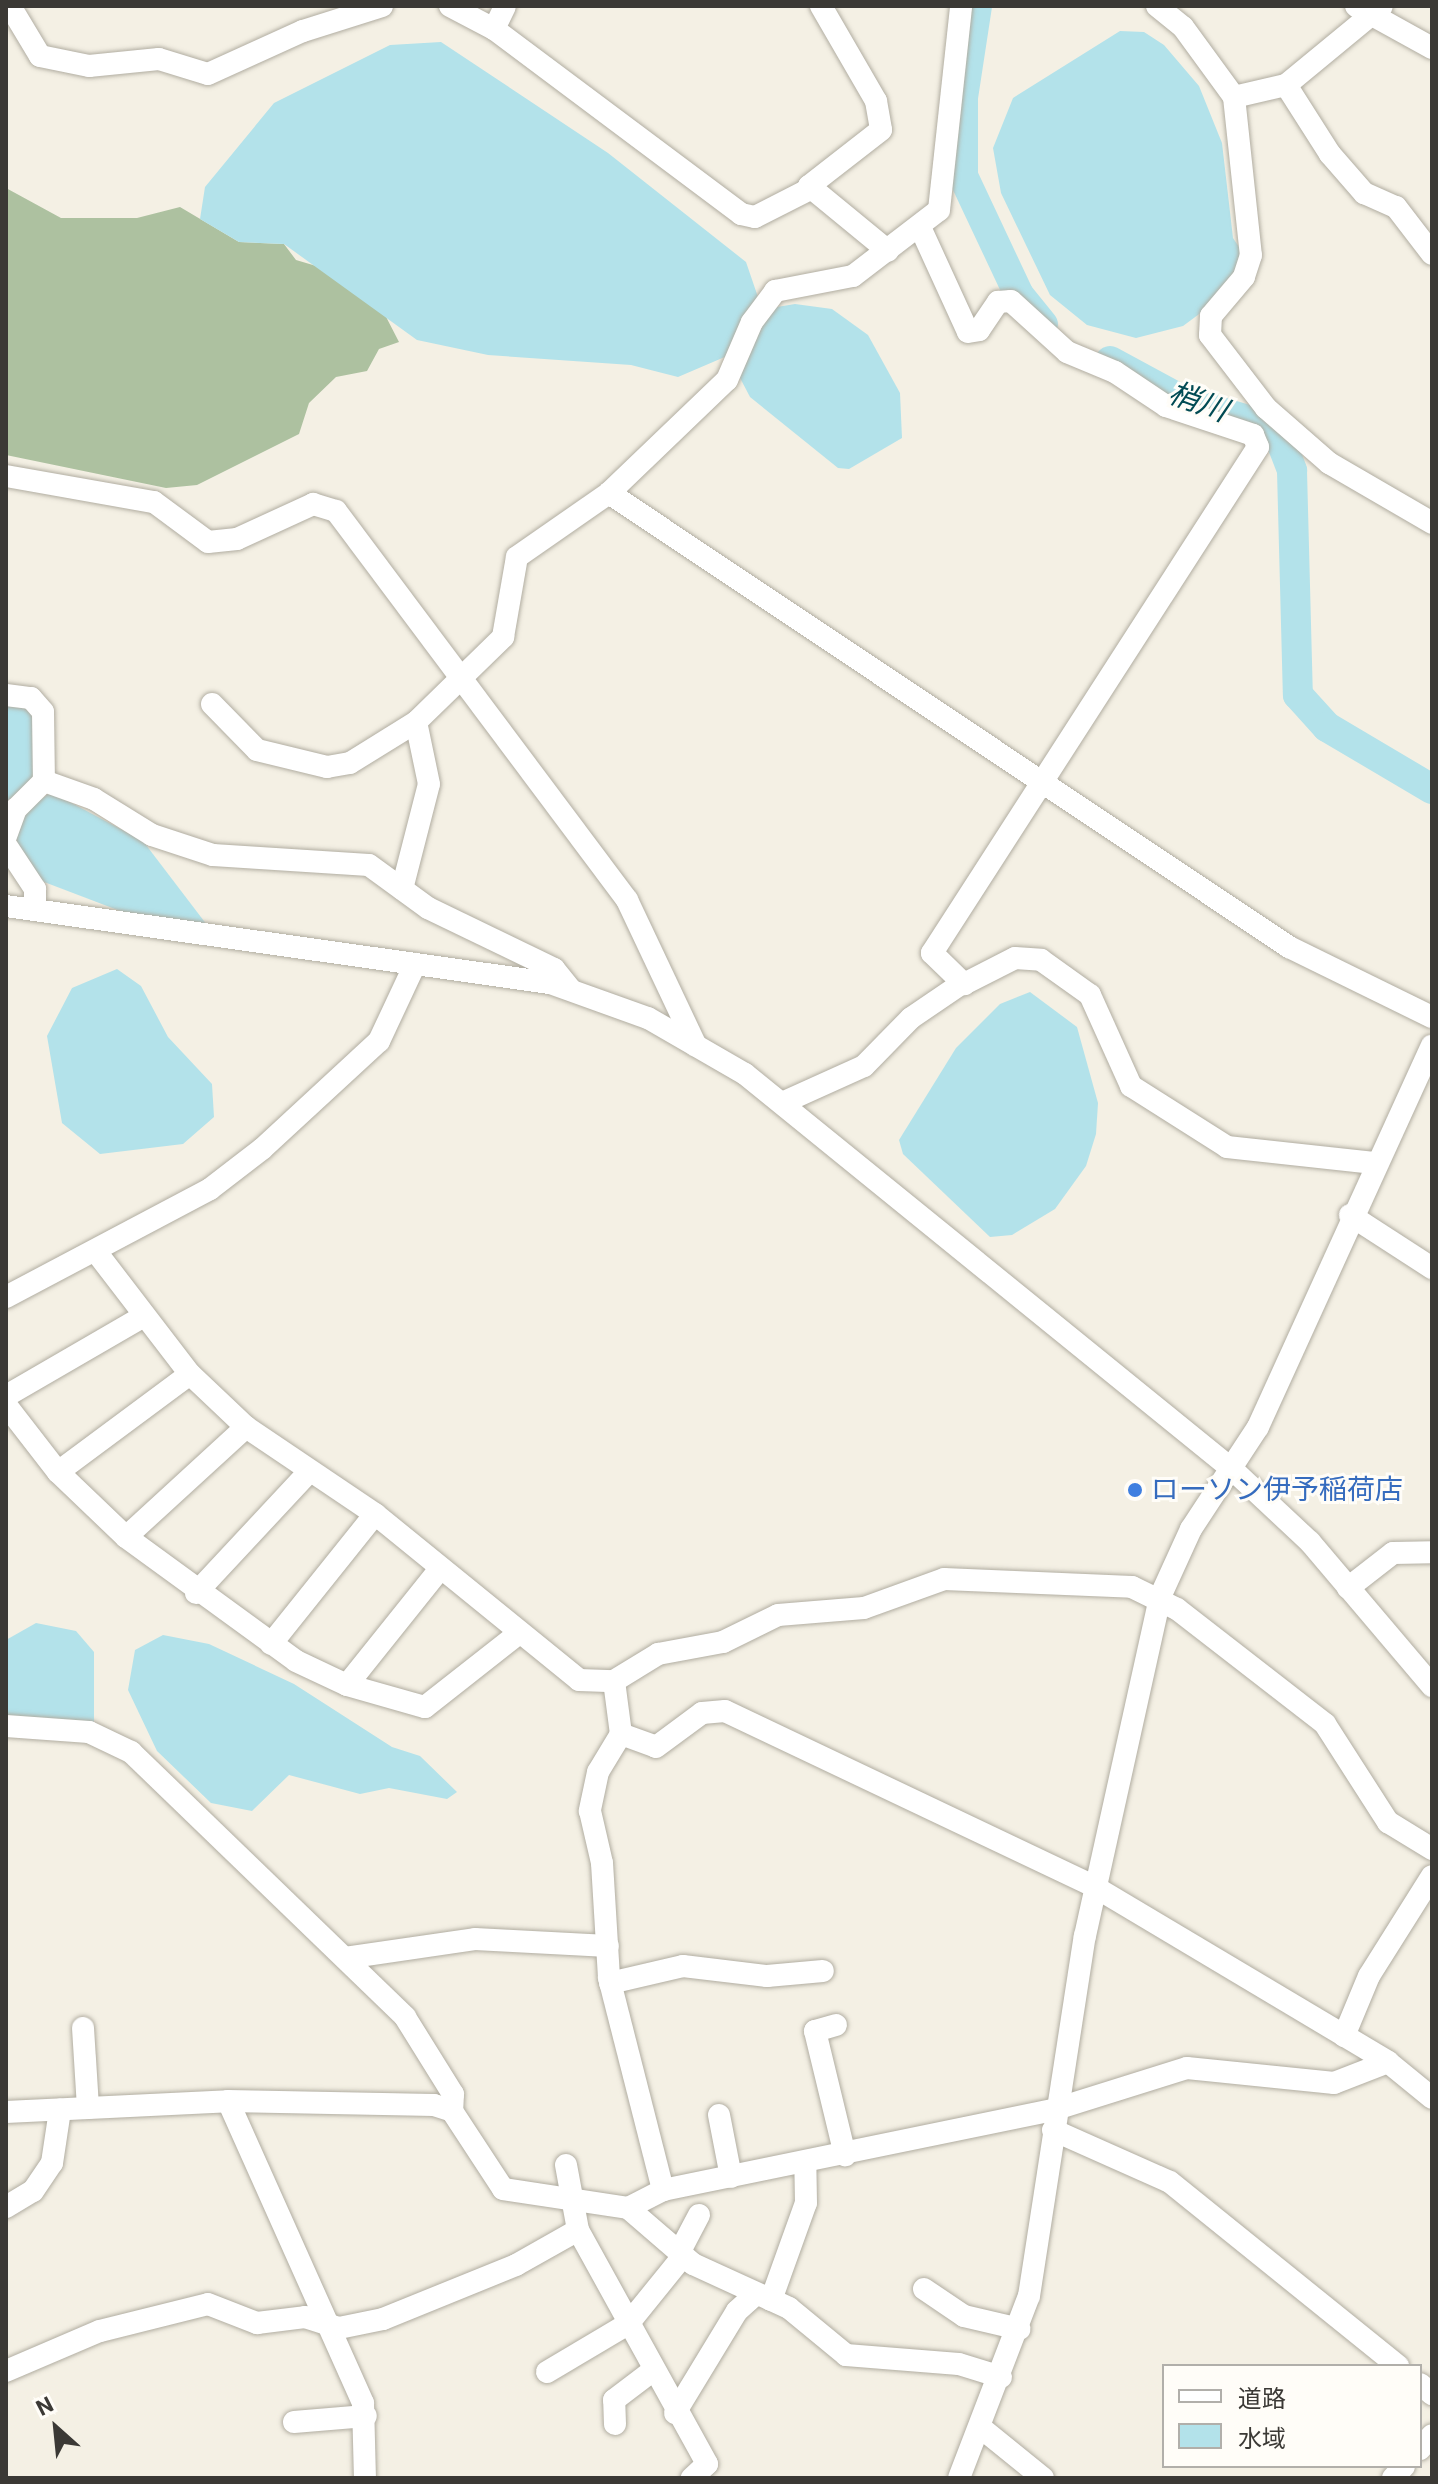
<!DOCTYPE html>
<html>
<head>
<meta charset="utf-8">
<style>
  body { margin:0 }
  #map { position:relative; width:1438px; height:2484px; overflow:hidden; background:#f4f0e4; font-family:Roboto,"Noto Sans JP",sans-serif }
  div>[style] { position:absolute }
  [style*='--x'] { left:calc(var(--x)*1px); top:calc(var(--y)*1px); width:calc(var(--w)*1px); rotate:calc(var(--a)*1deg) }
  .forest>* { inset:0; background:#adc1a0 }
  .water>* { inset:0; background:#b3e2ea }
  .river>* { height:30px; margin:-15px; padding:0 15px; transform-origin:15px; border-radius:15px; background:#b3e2ea }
  .roads { filter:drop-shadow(0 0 2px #b1ada1) drop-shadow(0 0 2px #b1ada1) }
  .minor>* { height:22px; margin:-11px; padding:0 11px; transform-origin:11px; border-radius:11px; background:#fff }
  .dots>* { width:22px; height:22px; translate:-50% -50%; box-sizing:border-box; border:4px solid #fffdf8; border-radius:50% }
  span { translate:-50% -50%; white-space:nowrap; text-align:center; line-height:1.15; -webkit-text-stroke:6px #fffdf8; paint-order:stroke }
  .shop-label { font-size:28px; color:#366cbe }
  .left { translate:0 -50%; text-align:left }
  .water-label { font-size:30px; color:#024b54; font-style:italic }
  .frame { position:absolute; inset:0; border:8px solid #3b3935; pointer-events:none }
  .legend { position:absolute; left:1162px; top:2364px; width:260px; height:104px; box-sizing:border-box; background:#fffdf8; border:2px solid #b1afaa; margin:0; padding:10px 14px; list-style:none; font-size:24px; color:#3b3935 }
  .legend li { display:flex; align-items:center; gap:16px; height:40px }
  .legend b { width:40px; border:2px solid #b1afaa }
  .north { position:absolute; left:16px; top:2388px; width:80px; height:80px; -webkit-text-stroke:6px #fffdf8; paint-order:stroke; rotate:333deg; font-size:22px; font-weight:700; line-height:32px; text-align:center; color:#3b3935 }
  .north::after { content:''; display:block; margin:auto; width:28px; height:36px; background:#3b3935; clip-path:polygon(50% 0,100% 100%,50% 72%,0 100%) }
</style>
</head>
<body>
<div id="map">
  <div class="forest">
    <div style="clip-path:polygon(6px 188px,61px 218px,137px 218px,180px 207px,239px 242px,284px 244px,296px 260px,323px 268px,382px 309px,399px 342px,379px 349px,367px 371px,336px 377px,309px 403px,299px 434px,197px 485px,166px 488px,6px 455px)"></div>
  </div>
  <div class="water">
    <div style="clip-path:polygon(1120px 31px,1144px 32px,1164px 45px,1199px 86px,1222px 143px,1233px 238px,1241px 250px,1241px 270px,1206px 309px,1183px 326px,1136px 338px,1087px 325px,1050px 295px,1001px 193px,993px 148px,1013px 98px)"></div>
    <div style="clip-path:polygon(441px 42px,608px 153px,746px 262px,759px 300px,727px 356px,678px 377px,631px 365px,488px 355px,417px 340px,284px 244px,239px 242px,200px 219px,205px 187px,274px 103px,390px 45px)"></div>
    <div style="clip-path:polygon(795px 304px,832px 309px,868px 335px,900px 393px,902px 438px,849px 469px,838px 468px,750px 397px,738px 374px,771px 308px)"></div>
    <div style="clip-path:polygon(6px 703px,34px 708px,39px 772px,6px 803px)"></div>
    <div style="clip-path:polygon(51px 792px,143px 841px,207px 925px,136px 917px,31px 877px,12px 846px,20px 815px)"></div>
    <div style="clip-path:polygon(117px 969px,141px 986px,168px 1037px,212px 1084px,214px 1117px,183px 1144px,100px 1154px,62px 1123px,47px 1036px,72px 988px)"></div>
    <div style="clip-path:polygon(1030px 992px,1077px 1027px,1098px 1103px,1096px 1134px,1086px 1166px,1055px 1209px,1012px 1235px,990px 1237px,903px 1154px,899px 1140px,956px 1048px,1000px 1004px)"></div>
    <div style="clip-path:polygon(36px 1623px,76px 1631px,94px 1652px,94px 1727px,6px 1720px,6px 1640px)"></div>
    <div style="clip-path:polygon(163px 1635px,209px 1644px,294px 1684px,392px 1747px,420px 1756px,457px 1792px,447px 1799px,389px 1788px,360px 1794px,289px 1775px,252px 1811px,211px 1803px,157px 1751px,128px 1690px,135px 1650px)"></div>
  </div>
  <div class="river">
    <div style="--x:977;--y:6;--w:92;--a:98.7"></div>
    <div style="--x:963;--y:97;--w:79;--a:90"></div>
    <div style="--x:963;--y:176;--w:132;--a:64.8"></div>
    <div style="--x:1019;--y:295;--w:38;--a:51"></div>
    <div style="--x:1110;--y:361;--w:84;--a:28.4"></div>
    <div style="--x:1184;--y:401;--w:74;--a:16.5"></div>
    <div style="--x:1255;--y:422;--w:30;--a:34"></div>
    <div style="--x:1280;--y:439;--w:34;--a:69"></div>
    <div style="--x:1292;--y:471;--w:224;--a:88.5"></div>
    <div style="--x:1298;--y:695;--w:43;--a:47.8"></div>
    <div style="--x:1327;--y:727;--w:122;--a:30.6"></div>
  </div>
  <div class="roads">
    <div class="minor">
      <div style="--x:10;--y:6;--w:58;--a:59"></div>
      <div style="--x:40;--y:56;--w:50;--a:11.5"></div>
      <div style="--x:89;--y:66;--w:70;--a:-5.7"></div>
      <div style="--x:159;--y:59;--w:51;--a:17"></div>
      <div style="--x:208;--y:74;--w:104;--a:-24.4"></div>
      <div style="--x:303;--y:31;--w:83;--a:-17.6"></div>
      <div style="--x:450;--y:6;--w:50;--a:27.6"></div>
      <div style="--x:494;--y:29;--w:309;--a:36.8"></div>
      <div style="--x:741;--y:214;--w:14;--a:12"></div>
      <div style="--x:755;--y:217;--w:62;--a:-27"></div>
      <div style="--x:821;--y:6;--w:110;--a:59.9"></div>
      <div style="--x:876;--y:101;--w:29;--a:80"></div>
      <div style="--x:881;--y:130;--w:91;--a:142.1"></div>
      <div style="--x:809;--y:186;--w:102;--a:39.4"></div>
      <div style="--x:1157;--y:6;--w:33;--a:39"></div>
      <div style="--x:1183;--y:27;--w:87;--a:53.9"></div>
      <div style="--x:1234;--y:97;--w:53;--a:-13"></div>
      <div style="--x:1286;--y:85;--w:82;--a:57.5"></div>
      <div style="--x:1330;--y:154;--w:52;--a:48.9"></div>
      <div style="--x:1364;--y:193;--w:35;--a:24"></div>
      <div style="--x:1396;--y:207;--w:59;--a:52.5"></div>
      <div style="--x:1356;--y:6;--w:87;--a:28.9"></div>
      <div style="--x:494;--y:29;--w:25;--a:-64"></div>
      <div style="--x:1286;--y:85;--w:124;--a:-39.5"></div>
      <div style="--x:1234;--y:97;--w:159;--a:83.9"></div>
      <div style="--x:1251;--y:255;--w:23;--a:108"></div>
      <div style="--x:1244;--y:277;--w:51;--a:130.2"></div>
      <div style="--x:1211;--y:316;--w:19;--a:93"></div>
      <div style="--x:1210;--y:335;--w:92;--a:52.5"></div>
      <div style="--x:1266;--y:408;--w:84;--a:41.1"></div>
      <div style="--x:1329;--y:463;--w:119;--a:30.2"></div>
      <div style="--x:920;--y:227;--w:115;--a:65.4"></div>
      <div style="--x:968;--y:332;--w:11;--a:-10"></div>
      <div style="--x:979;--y:330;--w:34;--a:-56"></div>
      <div style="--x:998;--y:302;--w:13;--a:-4"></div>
      <div style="--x:1011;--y:301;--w:76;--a:42.3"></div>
      <div style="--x:1067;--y:352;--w:52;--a:22.6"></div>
      <div style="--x:1115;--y:372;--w:61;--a:33.7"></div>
      <div style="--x:1166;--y:406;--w:92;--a:18.4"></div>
      <div style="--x:1253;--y:435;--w:13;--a:67"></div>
      <div style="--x:1258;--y:447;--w:602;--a:122.79"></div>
      <div style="--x:932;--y:953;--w:45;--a:44.1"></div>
      <div style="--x:964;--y:984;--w:57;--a:-27"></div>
      <div style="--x:1015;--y:958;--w:26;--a:4"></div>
      <div style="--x:1041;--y:960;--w:60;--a:35.5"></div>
      <div style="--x:1090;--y:995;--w:100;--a:65.7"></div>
      <div style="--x:1131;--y:1086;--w:114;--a:32.4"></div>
      <div style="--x:1227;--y:1147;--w:148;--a:6.2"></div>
      <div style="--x:6;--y:476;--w:150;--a:10"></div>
      <div style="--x:154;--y:502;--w:67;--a:36.5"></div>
      <div style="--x:208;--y:542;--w:29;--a:-6"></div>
      <div style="--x:237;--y:539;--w:84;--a:-24.7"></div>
      <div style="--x:313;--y:504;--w:24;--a:17"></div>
      <div style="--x:336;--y:511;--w:486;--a:53.2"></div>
      <div style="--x:627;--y:900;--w:161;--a:64.7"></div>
      <div style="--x:609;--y:493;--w:818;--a:33.73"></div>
      <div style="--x:1289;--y:947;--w:159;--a:26.1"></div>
      <div style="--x:6;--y:695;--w:25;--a:7"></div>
      <div style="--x:31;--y:698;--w:18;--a:49"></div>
      <div style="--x:43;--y:712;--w:69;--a:89.2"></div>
      <div style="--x:212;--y:704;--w:64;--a:45.6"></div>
      <div style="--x:257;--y:750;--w:72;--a:13.7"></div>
      <div style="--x:327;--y:767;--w:23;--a:-10"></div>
      <div style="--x:350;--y:763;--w:78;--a:-31.8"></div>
      <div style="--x:6;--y:836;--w:29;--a:-70"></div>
      <div style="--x:16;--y:809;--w:40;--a:-45"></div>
      <div style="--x:44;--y:781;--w:53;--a:19.8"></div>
      <div style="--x:94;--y:799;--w:68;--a:31.8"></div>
      <div style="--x:152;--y:835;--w:64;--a:18.2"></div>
      <div style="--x:213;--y:855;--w:156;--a:3.7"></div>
      <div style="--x:369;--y:865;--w:73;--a:36.1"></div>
      <div style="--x:428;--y:908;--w:140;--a:25.8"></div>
      <div style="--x:554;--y:969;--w:26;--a:51"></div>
      <div style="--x:6;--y:845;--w:53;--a:56.6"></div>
      <div style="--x:35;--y:889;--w:21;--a:90"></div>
      <div style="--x:402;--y:889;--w:108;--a:-75.6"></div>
      <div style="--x:429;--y:784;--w:63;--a:-101.8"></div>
      <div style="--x:416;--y:722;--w:122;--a:-44.3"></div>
      <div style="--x:503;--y:637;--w:81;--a:-80.1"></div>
      <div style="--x:517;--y:557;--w:112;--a:-34.8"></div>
      <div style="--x:609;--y:493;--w:163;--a:-43.8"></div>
      <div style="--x:727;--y:380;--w:63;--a:-66.7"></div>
      <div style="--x:752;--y:322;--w:39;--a:-53"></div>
      <div style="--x:775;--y:291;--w:79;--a:-10.9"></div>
      <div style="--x:853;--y:276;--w:108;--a:-37.5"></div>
      <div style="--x:939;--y:210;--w:205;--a:-83.8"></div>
      <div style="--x:6;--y:906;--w:549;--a:8.06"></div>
      <div style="--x:550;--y:983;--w:104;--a:19.7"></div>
      <div style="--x:648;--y:1018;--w:112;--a:30"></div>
      <div style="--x:745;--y:1074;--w:628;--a:39.06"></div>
      <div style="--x:1233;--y:1470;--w:105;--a:43.1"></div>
      <div style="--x:1310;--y:1542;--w:189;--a:49.7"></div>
      <div style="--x:782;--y:1103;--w:90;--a:-24.3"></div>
      <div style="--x:864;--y:1066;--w:67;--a:-45.6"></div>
      <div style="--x:911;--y:1018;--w:60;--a:-34.2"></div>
      <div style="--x:1350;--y:1215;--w:98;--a:32.9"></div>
      <div style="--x:97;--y:1253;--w:153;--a:52.5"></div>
      <div style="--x:190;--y:1374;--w:77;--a:43.4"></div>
      <div style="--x:246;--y:1427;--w:156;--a:34"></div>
      <div style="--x:375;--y:1514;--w:263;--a:39.1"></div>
      <div style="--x:579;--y:1680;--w:35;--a:2"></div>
      <div style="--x:614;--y:1681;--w:52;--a:-31.5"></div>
      <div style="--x:658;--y:1654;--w:66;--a:-10.5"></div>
      <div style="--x:723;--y:1642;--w:61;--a:-26.1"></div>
      <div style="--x:778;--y:1615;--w:86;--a:-4.7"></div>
      <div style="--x:864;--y:1608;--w:85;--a:-19.9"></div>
      <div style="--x:944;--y:1579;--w:188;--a:2.4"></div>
      <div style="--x:1132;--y:1587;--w:50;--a:26.1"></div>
      <div style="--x:1177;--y:1609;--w:187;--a:37.8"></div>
      <div style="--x:1325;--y:1724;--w:117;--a:57.3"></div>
      <div style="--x:1388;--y:1822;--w:52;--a:31.5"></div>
      <div style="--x:6;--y:1297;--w:231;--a:-27.9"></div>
      <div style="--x:210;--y:1189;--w:66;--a:-37.6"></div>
      <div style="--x:262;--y:1149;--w:159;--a:-42.7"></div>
      <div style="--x:379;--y:1041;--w:85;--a:-64.9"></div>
      <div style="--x:6;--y:1396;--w:160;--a:-30.1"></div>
      <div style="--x:6;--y:1405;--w:85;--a:52.2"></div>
      <div style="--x:58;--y:1472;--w:94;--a:43.7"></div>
      <div style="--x:126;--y:1537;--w:210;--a:36.1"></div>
      <div style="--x:296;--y:1661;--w:56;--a:25.2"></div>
      <div style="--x:347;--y:1685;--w:81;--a:15.8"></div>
      <div style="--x:425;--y:1707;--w:120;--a:-38.2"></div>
      <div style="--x:58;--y:1472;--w:164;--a:-36.6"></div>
      <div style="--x:126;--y:1537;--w:163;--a:-42.5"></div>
      <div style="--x:1348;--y:1588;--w:57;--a:-37.9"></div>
      <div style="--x:1393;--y:1553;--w:39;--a:-1"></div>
      <div style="--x:196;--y:1593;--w:164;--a:-47"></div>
      <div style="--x:271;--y:1644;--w:166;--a:-51.3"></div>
      <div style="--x:614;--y:1681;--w:53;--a:82.5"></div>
      <div style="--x:621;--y:1734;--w:44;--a:121.2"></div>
      <div style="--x:598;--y:1772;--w:40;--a:102"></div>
      <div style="--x:590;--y:1811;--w:53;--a:77"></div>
      <div style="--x:602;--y:1863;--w:115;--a:86.5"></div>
      <div style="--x:609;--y:1978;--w:219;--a:75.7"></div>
      <div style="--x:347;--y:1685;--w:149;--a:-51.3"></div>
      <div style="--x:6;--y:1726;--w:83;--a:4.1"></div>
      <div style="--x:89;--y:1732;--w:47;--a:25.5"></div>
      <div style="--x:131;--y:1752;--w:381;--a:44"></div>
      <div style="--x:405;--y:2017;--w:91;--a:58.1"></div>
      <div style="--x:453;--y:2094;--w:17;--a:93"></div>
      <div style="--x:621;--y:1734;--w:37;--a:20"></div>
      <div style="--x:656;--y:1747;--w:57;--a:-36.5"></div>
      <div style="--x:702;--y:1713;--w:23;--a:-5"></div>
      <div style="--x:725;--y:1711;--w:410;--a:25.4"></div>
      <div style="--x:1095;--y:1887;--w:341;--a:30.8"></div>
      <div style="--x:1388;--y:2062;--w:57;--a:39.3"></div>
      <div style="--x:345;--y:1958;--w:131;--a:-8.3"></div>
      <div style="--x:475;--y:1939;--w:133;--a:3"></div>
      <div style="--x:610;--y:1983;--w:75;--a:-13.1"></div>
      <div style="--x:683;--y:1966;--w:85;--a:6.8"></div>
      <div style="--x:767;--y:1976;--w:56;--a:-5.1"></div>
      <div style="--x:836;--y:2025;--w:22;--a:164"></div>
      <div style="--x:815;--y:2031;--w:128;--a:76.4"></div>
      <div style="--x:83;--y:2028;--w:80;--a:86.4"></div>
      <div style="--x:1344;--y:2036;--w:65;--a:-67.4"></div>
      <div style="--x:1369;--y:1976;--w:118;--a:-57.8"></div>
      <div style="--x:228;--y:2101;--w:331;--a:65.9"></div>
      <div style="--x:363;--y:2403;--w:75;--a:88.5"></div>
      <div style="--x:6;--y:2112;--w:222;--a:-2.8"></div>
      <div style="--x:228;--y:2101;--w:206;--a:1.1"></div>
      <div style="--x:434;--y:2105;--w:19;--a:18"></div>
      <div style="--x:452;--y:2111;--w:93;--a:56.8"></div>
      <div style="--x:503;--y:2189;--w:126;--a:8.6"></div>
      <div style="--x:628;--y:2208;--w:86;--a:40.7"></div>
      <div style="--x:693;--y:2264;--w:106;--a:24.6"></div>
      <div style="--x:789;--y:2308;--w:74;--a:39.5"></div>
      <div style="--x:846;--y:2355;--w:113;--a:4.6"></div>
      <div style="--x:959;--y:2364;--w:44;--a:17.2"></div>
      <div style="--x:719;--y:2115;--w:63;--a:79"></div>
      <div style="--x:1053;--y:2130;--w:128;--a:24"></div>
      <div style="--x:1170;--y:2182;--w:293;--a:38.9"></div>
      <div style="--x:566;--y:2165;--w:66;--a:79.5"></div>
      <div style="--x:578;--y:2230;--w:267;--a:61.1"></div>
      <div style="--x:707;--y:2464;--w:21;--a:137"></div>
      <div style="--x:6;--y:2207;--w:31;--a:-31"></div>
      <div style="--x:33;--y:2191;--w:34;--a:-56"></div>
      <div style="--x:52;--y:2163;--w:54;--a:-81.4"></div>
      <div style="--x:628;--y:2208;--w:39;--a:-27"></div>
      <div style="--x:663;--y:2190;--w:401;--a:-11.6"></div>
      <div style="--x:1056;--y:2109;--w:137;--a:-17.4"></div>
      <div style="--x:1187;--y:2068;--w:148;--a:5.8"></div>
      <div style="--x:1334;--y:2083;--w:58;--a:-21.3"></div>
      <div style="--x:679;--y:2253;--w:43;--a:-62.2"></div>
      <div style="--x:924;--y:2289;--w:48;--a:34"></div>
      <div style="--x:964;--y:2316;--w:57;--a:13.1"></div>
      <div style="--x:771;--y:2300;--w:103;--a:-70.2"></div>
      <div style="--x:806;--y:2203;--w:39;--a:-91"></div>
      <div style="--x:6;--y:2371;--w:102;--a:-23.1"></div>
      <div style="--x:100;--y:2331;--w:111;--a:-14"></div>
      <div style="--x:208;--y:2304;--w:53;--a:21.2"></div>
      <div style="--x:257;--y:2323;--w:48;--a:-7.1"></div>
      <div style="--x:305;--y:2317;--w:36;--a:18"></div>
      <div style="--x:339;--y:2328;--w:45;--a:-11.6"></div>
      <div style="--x:383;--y:2319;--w:144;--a:-22.1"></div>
      <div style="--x:516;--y:2265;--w:71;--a:-29.4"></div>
      <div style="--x:547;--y:2372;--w:94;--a:-30.7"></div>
      <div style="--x:628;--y:2324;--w:87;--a:-51"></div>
      <div style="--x:1420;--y:2384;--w:16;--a:40"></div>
      <div style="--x:675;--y:2413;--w:119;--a:-58.7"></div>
      <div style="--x:737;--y:2311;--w:25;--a:-42"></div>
      <div style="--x:294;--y:2422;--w:72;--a:-4.8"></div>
      <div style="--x:615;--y:2424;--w:24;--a:-92"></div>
      <div style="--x:614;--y:2400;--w:48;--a:-37.3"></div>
      <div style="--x:980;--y:2427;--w:81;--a:39"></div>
      <div style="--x:1420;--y:2449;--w:18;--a:-49"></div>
      <div style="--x:959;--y:2478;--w:195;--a:-69"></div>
      <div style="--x:1029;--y:2296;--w:364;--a:-81.2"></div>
      <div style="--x:1085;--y:1936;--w:347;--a:-77.5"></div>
      <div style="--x:1160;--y:1597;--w:75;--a:-65.5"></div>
      <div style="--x:1191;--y:1529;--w:122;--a:-56.7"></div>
      <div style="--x:1258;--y:1427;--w:419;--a:-65.5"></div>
      <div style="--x:1393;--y:2478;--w:16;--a:-47"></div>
    </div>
  </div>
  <div class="dots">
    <div style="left:1135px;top:1490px;background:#3f7fe0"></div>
  </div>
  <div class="shop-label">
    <span class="left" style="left:1151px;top:1490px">ローソン伊予稲荷店</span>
  </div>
  <div class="water-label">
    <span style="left:1198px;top:402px;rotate:20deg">梢川</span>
  </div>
  <div class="frame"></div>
  <ul class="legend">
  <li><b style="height:10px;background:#fff"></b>道路</li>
  <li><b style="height:22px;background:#b3e2ea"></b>水域</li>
  </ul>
  <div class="north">N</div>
</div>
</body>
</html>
